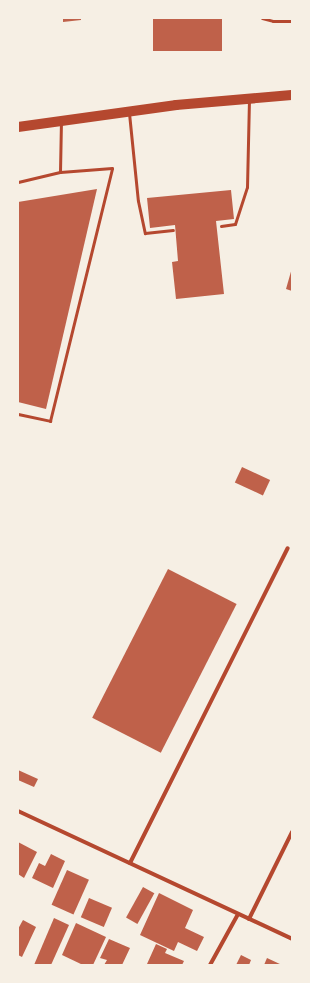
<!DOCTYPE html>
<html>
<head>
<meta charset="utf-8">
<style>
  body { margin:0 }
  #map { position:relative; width:310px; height:983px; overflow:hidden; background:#f6efe4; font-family:"PT Sans Narrow",sans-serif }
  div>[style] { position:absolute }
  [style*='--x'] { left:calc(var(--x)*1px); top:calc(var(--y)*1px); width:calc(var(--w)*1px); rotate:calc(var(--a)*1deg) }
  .building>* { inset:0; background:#bf614a; transform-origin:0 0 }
  .service>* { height:3px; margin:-1.5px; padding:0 1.5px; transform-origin:1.5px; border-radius:1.5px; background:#b5482f }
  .minor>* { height:4px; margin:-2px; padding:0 2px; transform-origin:2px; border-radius:2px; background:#b5482f }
  .primary>* { height:10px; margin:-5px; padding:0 5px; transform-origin:5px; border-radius:5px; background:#b5482f }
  span { translate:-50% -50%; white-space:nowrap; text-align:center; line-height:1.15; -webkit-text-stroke:3px #f6efe4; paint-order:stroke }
  .frame { position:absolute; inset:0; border:19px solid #f6efe4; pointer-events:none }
</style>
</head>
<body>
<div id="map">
  <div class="building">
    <div style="clip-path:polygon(63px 18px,81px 18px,81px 20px,63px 22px)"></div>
    <div style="left:153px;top:18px;width:69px;height:33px"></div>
    <div style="clip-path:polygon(97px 189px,46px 409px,18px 402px,18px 202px)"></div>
    <div style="clip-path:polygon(231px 190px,234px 219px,216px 221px,224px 294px,176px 299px,172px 262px,178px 261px,175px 225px,150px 228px,147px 198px)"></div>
    <div style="clip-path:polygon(292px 268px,292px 291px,286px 289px)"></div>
    <div style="left:242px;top:467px;width:31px;height:17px;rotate:25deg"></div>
    <div style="left:168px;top:569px;width:77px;height:167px;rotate:27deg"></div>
    <div style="clip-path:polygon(18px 770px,38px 779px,34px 787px,18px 780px)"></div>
    <div style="clip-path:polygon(18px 842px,37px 852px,24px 878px,18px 874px)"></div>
    <div style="clip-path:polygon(51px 854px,65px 861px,53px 888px,32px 878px,39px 863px,45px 866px)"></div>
    <div style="left:67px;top:870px;width:24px;height:38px;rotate:24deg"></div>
    <div style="left:143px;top:887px;width:13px;height:35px;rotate:29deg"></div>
    <div style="clip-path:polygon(159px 893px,193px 910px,185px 928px,204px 937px,197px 951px,178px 942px,174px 951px,140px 935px)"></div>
    <div style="left:89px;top:898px;width:25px;height:21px;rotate:23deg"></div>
    <div style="clip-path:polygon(54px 918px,69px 925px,51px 965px,34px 965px)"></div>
    <div style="clip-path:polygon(23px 920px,36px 927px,22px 957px,18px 955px,18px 929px)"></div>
    <div style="clip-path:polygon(76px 923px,106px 937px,93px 965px,83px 965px,62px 955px)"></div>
    <div style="clip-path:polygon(109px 939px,130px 948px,122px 965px,104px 965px,107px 960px,100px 958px)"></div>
    <div style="clip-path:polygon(156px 944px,167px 949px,165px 953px,184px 961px,182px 965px,147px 964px)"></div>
    <div style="clip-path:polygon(241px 955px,251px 960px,249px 965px,236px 965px)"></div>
    <div style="clip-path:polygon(267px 958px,282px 965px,264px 965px)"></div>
  </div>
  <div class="service">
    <div style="--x:262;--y:18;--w:11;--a:15"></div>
    <div style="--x:273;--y:21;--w:19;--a:0"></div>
    <div style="--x:129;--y:113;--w:88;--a:84.2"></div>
    <div style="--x:138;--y:201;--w:33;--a:78"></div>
    <div style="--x:145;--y:233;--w:28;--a:-6"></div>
    <div style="--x:18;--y:182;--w:43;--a:-13.4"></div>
    <div style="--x:60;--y:172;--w:50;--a:-88.9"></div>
    <div style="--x:221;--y:226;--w:14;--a:-8"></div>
    <div style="--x:235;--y:224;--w:39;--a:-72"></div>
    <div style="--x:247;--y:187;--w:86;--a:-88.7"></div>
    <div style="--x:18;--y:414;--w:33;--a:12"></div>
    <div style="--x:50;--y:421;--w:260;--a:-76.2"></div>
    <div style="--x:112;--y:168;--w:52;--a:175.6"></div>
  </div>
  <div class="minor">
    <div style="--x:18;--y:811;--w:302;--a:25"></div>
    <div style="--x:130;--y:863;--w:352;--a:-63.4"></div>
    <div style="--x:249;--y:919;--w:97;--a:-63.7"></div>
    <div style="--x:210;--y:965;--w:58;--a:-61.2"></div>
  </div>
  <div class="primary">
    <div style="--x:18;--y:127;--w:160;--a:-7.9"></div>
    <div style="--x:176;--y:105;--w:116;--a:-4.9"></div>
  </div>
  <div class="frame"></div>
</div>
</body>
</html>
